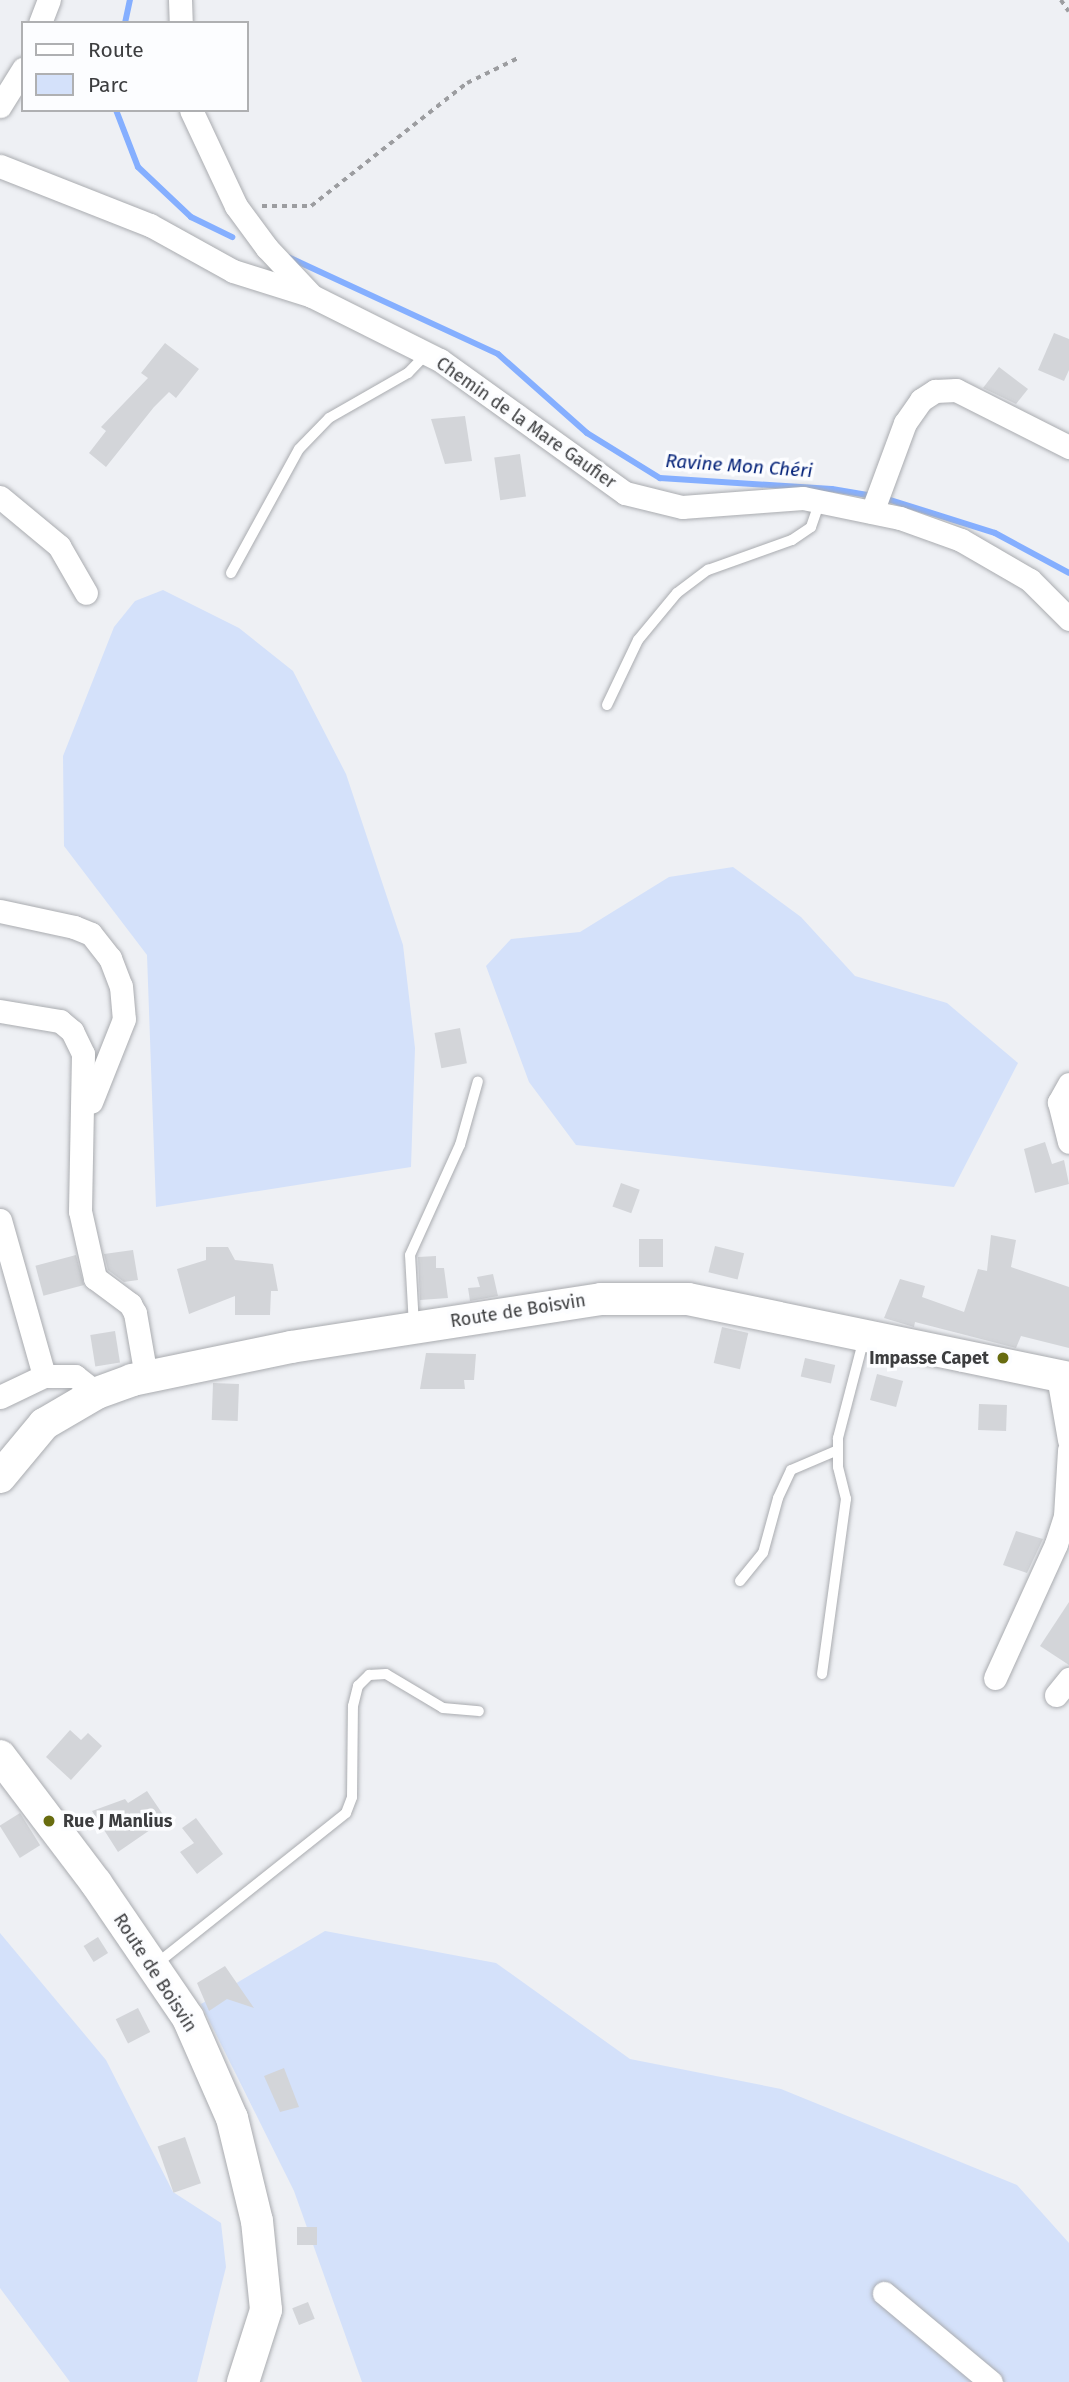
<!DOCTYPE html>
<html>
<head>
<meta charset="utf-8">
<style>
  body { margin:0 }
  #map { position:relative; width:1069px; height:2382px; overflow:hidden; background:#eef0f4; font-family:"Fira Sans",sans-serif }
  div>[style] { position:absolute }
  [style*='--x'] { left:calc(var(--x)*1px); top:calc(var(--y)*1px); width:calc(var(--w)*1px); rotate:calc(var(--a)*1deg) }
  .green>* { inset:0; background:#d4e1fa }
  .stream>* { height:6px; margin:-3px; padding:0 3px; transform-origin:3px; border-radius:3px; background:#85afff }
  .building>* { inset:0; background:#d3d5d9; transform-origin:0 0 }
  .path>* { height:3.5px; margin-top:-1.75px; transform-origin:0; background:repeating-linear-gradient(90deg,#9c9da0 0 5px,transparent 0 10px) }
  .roads { filter:drop-shadow(0 0 2px #aaacb0) drop-shadow(0 0 2px #aaacb0) }
  .service>* { height:10px; margin:-5px; padding:0 5px; transform-origin:5px; border-radius:5px; background:#fff }
  .minor>* { height:23px; margin:-11.5px; padding:0 11.5px; transform-origin:11.5px; border-radius:11.5px; background:#fff }
  .secondary>* { height:32px; margin:-16px; padding:0 16px; transform-origin:16px; border-radius:16px; background:#fff }
  .dots>* { width:19px; height:19px; translate:-50% -50%; box-sizing:border-box; border:4px solid #fcfdff; border-radius:50% }
  span { translate:-50% -50%; white-space:nowrap; text-align:center; line-height:1.15; -webkit-text-stroke:7px #fcfdff; paint-order:stroke }
  .street-label { font-size:18px; color:#3c3d3f }
  .poi-label { font-size:18px; color:#3c3d3f; font-weight:700 }
  .right { translate:-100% -50%; text-align:right }
  .left { translate:0 -50%; text-align:left }
  .water-label { font-size:19px; color:#001f77; font-style:italic }
  .legend { position:absolute; left:21px; top:21px; width:228px; height:91px; box-sizing:border-box; background:#fcfdff; border:2px solid #afb0b2; margin:0; padding:9px 12px; list-style:none; font-size:21px; color:#3c3d3f }
  .legend li { display:flex; align-items:center; gap:14px; height:35px }
  .legend b { width:35px; border:2px solid #afb0b2 }
</style>
</head>
<body>
<div id="map">
  <div class="green">
    <div style="clip-path:polygon(163px 590px,239px 628px,293px 671px,346px 774px,403px 945px,415px 1048px,411px 1167px,156px 1207px,147px 955px,64px 846px,63px 756px,114px 627px,135px 601px)"></div>
    <div style="clip-path:polygon(733px 867px,801px 917px,855px 976px,947px 1003px,1018px 1063px,954px 1187px,576px 1145px,529px 1082px,486px 966px,511px 939px,580px 932px,669px 877px)"></div>
    <div style="clip-path:polygon(325px 1931px,496px 1963px,630px 2059px,781px 2089px,1017px 2185px,1069px 2243px,1069px 2382px,362px 2382px,294px 2191px,201px 2004px)"></div>
    <div style="clip-path:polygon(0 1933px,106px 2060px,173px 2192px,221px 2223px,226px 2267px,197px 2382px,70px 2382px,0 2288px)"></div>
  </div>
  <div class="stream">
    <div style="--x:125;--y:23;--w:24;--a:-78"></div>
    <div style="--x:116;--y:110;--w:61;--a:68.9"></div>
    <div style="--x:138;--y:167;--w:73;--a:43.3"></div>
    <div style="--x:191;--y:217;--w:46;--a:26"></div>
    <div style="--x:288;--y:257;--w:231;--a:24.8"></div>
    <div style="--x:498;--y:354;--w:119;--a:41.6"></div>
    <div style="--x:587;--y:433;--w:86;--a:31.7"></div>
    <div style="--x:660;--y:478;--w:172;--a:3.7"></div>
    <div style="--x:832;--y:489;--w:42;--a:9.7"></div>
    <div style="--x:884;--y:498;--w:116;--a:17.5"></div>
    <div style="--x:995;--y:533;--w:84;--a:28.4"></div>
  </div>
  <div class="building">
    <div style="clip-path:polygon(1054px 333px,1069px 339px,1069px 370px,1064px 381px,1038px 370px)"></div>
    <div style="clip-path:polygon(165px 343px,199px 369px,176px 398px,169px 392px,154px 407px,106px 467px,89px 453px,106px 431px,101px 427px,148px 378px,141px 373px)"></div>
    <div style="clip-path:polygon(999px 367px,1028px 389px,1016px 404px,983px 388px)"></div>
    <div style="clip-path:polygon(465px 416px,472px 461px,445px 464px,431px 419px)"></div>
    <div style="left:520px;top:454px;width:43px;height:26px;rotate:82deg"></div>
    <div style="left:460px;top:1028px;width:36px;height:26px;rotate:79deg"></div>
    <div style="clip-path:polygon(1045px 1142px,1052px 1164px,1064px 1160px,1069px 1184px,1035px 1193px,1024px 1149px)"></div>
    <div style="left:621px;top:1183px;width:20px;height:25px;rotate:20deg"></div>
    <div style="clip-path:polygon(991px 1235px,1016px 1240px,1011px 1267px,1069px 1287px,1069px 1348px,1021px 1336px,1016px 1348px,915px 1322px,914px 1327px,884px 1318px,900px 1279px,925px 1286px,922px 1297px,964px 1312px,978px 1269px,987px 1271px)"></div>
    <div style="left:639px;top:1239px;width:24px;height:28px"></div>
    <div style="left:715px;top:1246px;width:30px;height:27px;rotate:14deg"></div>
    <div style="clip-path:polygon(206px 1247px,228px 1247px,235px 1260px,273px 1264px,278px 1291px,271px 1291px,270px 1315px,235px 1315px,235px 1296px,189px 1314px,177px 1269px,206px 1260px)"></div>
    <div style="clip-path:polygon(133px 1250px,138px 1280px,124px 1282px,108px 1270px,104px 1254px)"></div>
    <div style="left:76px;top:1255px;width:31px;height:42px;rotate:75deg"></div>
    <div style="clip-path:polygon(436px 1256px,436px 1268px,444px 1268px,448px 1298px,420px 1300px,418px 1257px)"></div>
    <div style="clip-path:polygon(493px 1274px,498px 1296px,470px 1301px,468px 1288px,480px 1287px,477px 1277px)"></div>
    <div style="left:722px;top:1327px;width:27px;height:37px;rotate:13deg"></div>
    <div style="left:115px;top:1331px;width:32px;height:25px;rotate:81deg"></div>
    <div style="clip-path:polygon(426px 1353px,476px 1354px,474px 1380px,464px 1380px,465px 1389px,420px 1389px)"></div>
    <div style="left:805px;top:1358px;width:31px;height:19px;rotate:13deg"></div>
    <div style="left:877px;top:1374px;width:27px;height:27px;rotate:15deg"></div>
    <div style="left:213px;top:1383px;width:26px;height:37px;rotate:2deg"></div>
    <div style="left:979px;top:1404px;width:28px;height:26px;rotate:2deg"></div>
    <div style="clip-path:polygon(1016px 1531px,1043px 1539px,1027px 1573px,1003px 1565px)"></div>
    <div style="clip-path:polygon(1069px 1602px,1069px 1665px,1040px 1646px)"></div>
    <div style="clip-path:polygon(70px 1730px,81px 1740px,88px 1733px,102px 1746px,71px 1780px,46px 1757px)"></div>
    <div style="clip-path:polygon(147px 1791px,166px 1819px,118px 1852px,92px 1811px,125px 1799px,128px 1803px)"></div>
    <div style="left:20px;top:1813px;width:38px;height:24px;rotate:58deg"></div>
    <div style="clip-path:polygon(196px 1818px,223px 1854px,197px 1874px,180px 1852px,194px 1843px,182px 1828px)"></div>
    <div style="left:98px;top:1937px;width:19px;height:17px;rotate:58deg"></div>
    <div style="clip-path:polygon(225px 1966px,254px 2008px,227px 1999px,209px 2011px,197px 1983px)"></div>
    <div style="left:138px;top:2008px;width:27px;height:25px;rotate:63deg"></div>
    <div style="clip-path:polygon(284px 2068px,299px 2107px,280px 2112px,264px 2076px)"></div>
    <div style="left:185px;top:2137px;width:49px;height:29px;rotate:71deg"></div>
    <div style="left:297px;top:2227px;width:20px;height:18px"></div>
    <div style="left:308px;top:2302px;width:18px;height:17px;rotate:68deg"></div>
  </div>
  <div class="path">
    <div style="--x:1061;--y:0;--w:14;--a:56"></div>
    <div style="--x:262;--y:206;--w:49;--a:0"></div>
    <div style="--x:311;--y:206;--w:199;--a:-38.3"></div>
    <div style="--x:467;--y:83;--w:57;--a:-26.1"></div>
  </div>
  <div class="roads">
    <div class="service">
      <div style="--x:231;--y:573;--w:141;--a:-61.3"></div>
      <div style="--x:299;--y:449;--w:43;--a:-45.9"></div>
      <div style="--x:329;--y:418;--w:91;--a:-29.7"></div>
      <div style="--x:408;--y:373;--w:28;--a:-46"></div>
      <div style="--x:607;--y:705;--w:72;--a:-64.5"></div>
      <div style="--x:638;--y:640;--w:61;--a:-50.3"></div>
      <div style="--x:677;--y:593;--w:39;--a:-37"></div>
      <div style="--x:708;--y:570;--w:89;--a:-19.7"></div>
      <div style="--x:792;--y:540;--w:23;--a:-34"></div>
      <div style="--x:811;--y:527;--w:28;--a:-71"></div>
      <div style="--x:414;--y:1326;--w:71;--a:-93.2"></div>
      <div style="--x:410;--y:1255;--w:121;--a:-65.6"></div>
      <div style="--x:460;--y:1145;--w:66;--a:-74.3"></div>
      <div style="--x:740;--y:1581;--w:36;--a:-51"></div>
      <div style="--x:763;--y:1553;--w:57;--a:-74.7"></div>
      <div style="--x:778;--y:1498;--w:31;--a:-65"></div>
      <div style="--x:791;--y:1470;--w:51;--a:-23.1"></div>
      <div style="--x:822;--y:1674;--w:177;--a:-82.2"></div>
      <div style="--x:846;--y:1499;--w:33;--a:-104"></div>
      <div style="--x:838;--y:1467;--w:29;--a:-90"></div>
      <div style="--x:838;--y:1438;--w:103;--a:-75.4"></div>
      <div style="--x:155;--y:1965;--w:244;--a:-38.5"></div>
      <div style="--x:346;--y:1813;--w:17;--a:-69"></div>
      <div style="--x:352;--y:1797;--w:91;--a:-89.4"></div>
      <div style="--x:353;--y:1706;--w:21;--a:-76"></div>
      <div style="--x:358;--y:1686;--w:16;--a:-45"></div>
      <div style="--x:369;--y:1675;--w:17;--a:-3"></div>
      <div style="--x:386;--y:1674;--w:66;--a:30.8"></div>
      <div style="--x:443;--y:1708;--w:36;--a:5"></div>
    </div>
    <div class="minor">
      <div style="--x:180;--y:0;--w:23;--a:88"></div>
      <div style="--x:40;--y:23;--w:25;--a:-69"></div>
      <div style="--x:0;--y:106;--w:44;--a:-58.1"></div>
      <div style="--x:191;--y:110;--w:106;--a:64.9"></div>
      <div style="--x:236;--y:206;--w:52;--a:53.6"></div>
      <div style="--x:267;--y:248;--w:66;--a:46.8"></div>
      <div style="--x:312;--y:296;--w:143;--a:26.6"></div>
      <div style="--x:440;--y:360;--w:228;--a:35.7"></div>
      <div style="--x:625;--y:493;--w:59;--a:13.8"></div>
      <div style="--x:682;--y:507;--w:121;--a:-4.3"></div>
      <div style="--x:803;--y:498;--w:99;--a:11.7"></div>
      <div style="--x:900;--y:518;--w:65;--a:19.8"></div>
      <div style="--x:961;--y:540;--w:80;--a:30.1"></div>
      <div style="--x:1030;--y:580;--w:55;--a:45"></div>
      <div style="--x:0;--y:166;--w:161;--a:21.5"></div>
      <div style="--x:150;--y:225;--w:95;--a:29"></div>
      <div style="--x:233;--y:271;--w:80;--a:17.5"></div>
      <div style="--x:0;--y:497;--w:77;--a:39.7"></div>
      <div style="--x:59;--y:546;--w:54;--a:60.1"></div>
      <div style="--x:872;--y:512;--w:95;--a:-69.7"></div>
      <div style="--x:905;--y:423;--w:28;--a:-55"></div>
      <div style="--x:921;--y:400;--w:17;--a:-33"></div>
      <div style="--x:935;--y:391;--w:21;--a:-3"></div>
      <div style="--x:956;--y:390;--w:127;--a:26.8"></div>
      <div style="--x:0;--y:911;--w:76;--a:12.2"></div>
      <div style="--x:74;--y:927;--w:18;--a:22"></div>
      <div style="--x:91;--y:934;--w:31;--a:52"></div>
      <div style="--x:110;--y:958;--w:30;--a:69"></div>
      <div style="--x:121;--y:986;--w:33;--a:85"></div>
      <div style="--x:124;--y:1019;--w:89;--a:111.7"></div>
      <div style="--x:0;--y:1011;--w:61;--a:9.5"></div>
      <div style="--x:60;--y:1021;--w:16;--a:40"></div>
      <div style="--x:72;--y:1031;--w:25;--a:64"></div>
      <div style="--x:83;--y:1054;--w:157;--a:91.1"></div>
      <div style="--x:80;--y:1211;--w:69;--a:77.4"></div>
      <div style="--x:95;--y:1278;--w:44;--a:36.6"></div>
      <div style="--x:130;--y:1304;--w:10;--a:61"></div>
      <div style="--x:135;--y:1313;--w:64;--a:80.1"></div>
      <div style="--x:1069;--y:1084;--w:21;--a:119"></div>
      <div style="--x:1059;--y:1102;--w:41;--a:76"></div>
      <div style="--x:0;--y:1220;--w:162;--a:74.2"></div>
      <div style="--x:1058;--y:1376;--w:65;--a:80.2"></div>
      <div style="--x:0;--y:1397;--w:49;--a:-25.5"></div>
      <div style="--x:44;--y:1376;--w:31;--a:0"></div>
      <div style="--x:75;--y:1376;--w:28;--a:38"></div>
      <div style="--x:995;--y:1678;--w:147;--a:-65.5"></div>
      <div style="--x:1056;--y:1544;--w:29;--a:-72"></div>
      <div style="--x:1065;--y:1516;--w:66;--a:-86.5"></div>
      <div style="--x:1056;--y:1695;--w:21;--a:-51"></div>
      <div style="--x:884;--y:2293;--w:139;--a:39.8"></div>
    </div>
    <div class="secondary">
      <div style="--x:0;--y:1477;--w:69;--a:-50.3"></div>
      <div style="--x:44;--y:1424;--w:61;--a:-30.3"></div>
      <div style="--x:97;--y:1393;--w:37;--a:-20"></div>
      <div style="--x:132;--y:1380;--w:162;--a:-11.7"></div>
      <div style="--x:291;--y:1347;--w:314;--a:-8.8"></div>
      <div style="--x:601;--y:1299;--w:87;--a:0"></div>
      <div style="--x:688;--y:1299;--w:389;--a:11.7"></div>
      <div style="--x:0;--y:1756;--w:159;--a:52.9"></div>
      <div style="--x:96;--y:1883;--w:163;--a:55.7"></div>
      <div style="--x:188;--y:2018;--w:109;--a:66.3"></div>
      <div style="--x:232;--y:2118;--w:106;--a:76.4"></div>
      <div style="--x:257;--y:2221;--w:89;--a:84.2"></div>
      <div style="--x:266;--y:2310;--w:76;--a:107.7"></div>
    </div>
  </div>
  <div class="dots">
    <div style="left:1003px;top:1358px;background:#686c10"></div>
    <div style="left:49px;top:1821px;background:#686c10"></div>
  </div>
  <div class="street-label">
    <span style="left:526px;top:423px;rotate:35deg">Chemin de la Mare Gaufier</span>
    <span style="left:518px;top:1311px;rotate:-9deg">Route de Boisvin</span>
    <span style="left:155px;top:1973px;rotate:57deg">Route de Boisvin</span>
  </div>
  <div class="poi-label">
    <span class="right" style="left:989px;top:1358px">Impasse Capet</span>
    <span class="left" style="left:63px;top:1821px">Rue J Manlius</span>
  </div>
  <div class="water-label">
    <span style="left:739px;top:466px;rotate:4deg">Ravine Mon Chéri</span>
  </div>
  <ul class="legend">
  <li><b style="height:9px;background:#fff"></b>Route</li>
  <li><b style="height:19px;background:#d4e1fa"></b>Parc</li>
  </ul>
</div>
</body>
</html>
